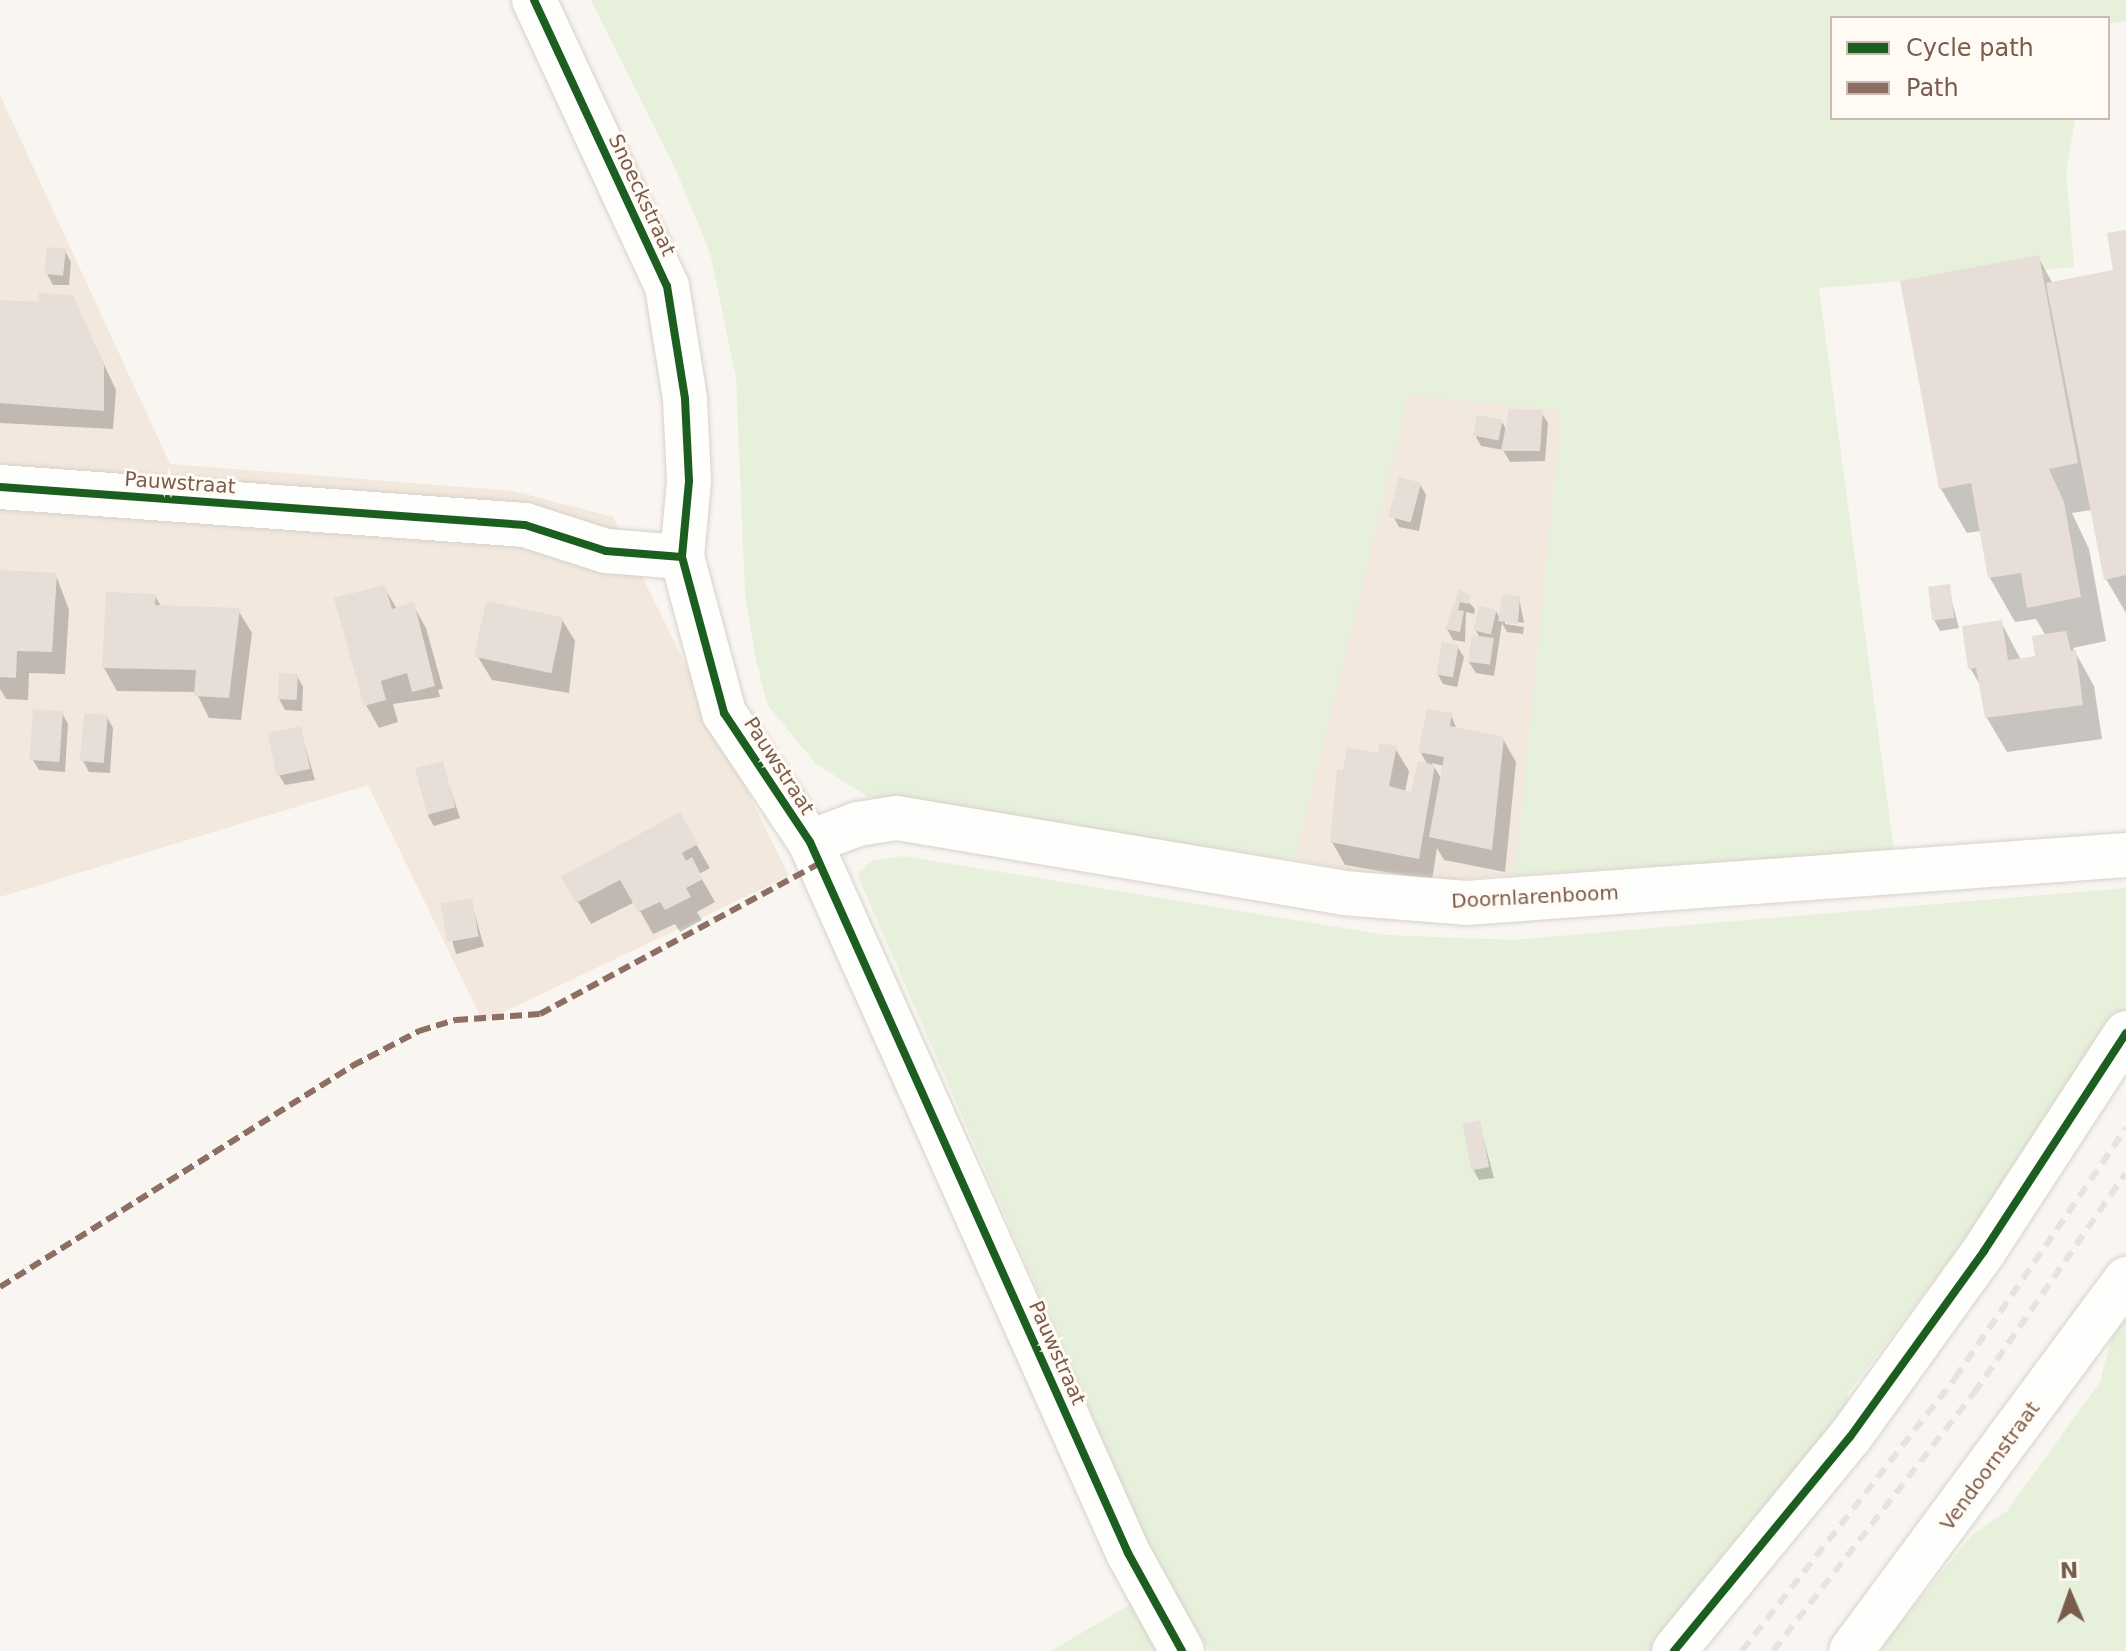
<!DOCTYPE html>
<html>
<head>
<meta charset="utf-8">
<style>
  body { margin:0 }
  #map { position:relative; width:2126px; height:1651px; overflow:hidden; background:#f9f5f0; font-family:"DejaVu Sans",sans-serif }
  div>[style] { position:absolute }
  [style*='--x'] { left:calc(var(--x)*1px); top:calc(var(--y)*1px); width:calc(var(--w)*1px); rotate:calc(var(--a)*1deg) }
  .residential>* { inset:0; background:#f2e8de }
  .green>* { inset:0; background:#e7f0db }
  .shadow>* { inset:0; background:#0003; transform-origin:0 0 }
  .building>* { inset:0; background:#e6ded7; transform-origin:0 0 }
  .roads { filter:drop-shadow(0 0 2px #d7d1cb) drop-shadow(0 0 2px #d7d1cb) }
  .minor>* { height:44px; margin:-22px; padding:0 22px; transform-origin:22px; border-radius:22px; background:#fefefd }
  .rail>* { height:6px; margin-top:-3px; transform-origin:0; background:repeating-linear-gradient(90deg,#e6e3e7 0 12px,transparent 0 20px) }
  .quiet>* { height:6px; margin-top:-3px; transform-origin:0; background:repeating-linear-gradient(90deg,#8d6e63 0 12px,transparent 0 18px) }
  .cycleway>* { height:8px; margin:-4px; padding:0 4px; transform-origin:4px; border-radius:4px; background:#1b5e20 }
  span { translate:-50% -50%; white-space:nowrap; text-align:center; line-height:1.15; -webkit-text-stroke:6px #fffaf3; paint-order:stroke }
  .street-label { font-size:20px; color:#7a5c4d }
  .legend { position:absolute; left:1830px; top:16px; width:280px; height:104px; box-sizing:border-box; background:#fffaf3; border:2px solid #cabbb1; margin:0; padding:10px 14px; list-style:none; font-size:24px; color:#7a5c4d }
  .legend li { display:flex; align-items:center; gap:16px; height:40px }
  .legend b { width:40px; border:2px solid #cabbb1 }
  .north { position:absolute; left:2030px; top:1555px; width:80px; height:80px; -webkit-text-stroke:6px #fffaf3; paint-order:stroke; rotate:358deg; font-size:22px; font-weight:700; line-height:32px; text-align:center; color:#7a5c4d }
  .north::after { content:''; display:block; margin:auto; width:28px; height:36px; background:#7a5c4d; clip-path:polygon(50% 0,100% 100%,50% 72%,0 100%) }
</style>
</head>
<body>
<div id="map">
  <div class="residential">
    <div style="clip-path:polygon(0 95px,170px 464px,514px 491px,613px 517px,789px 876px,483px 1022px,368px 785px,0 897px)"></div>
    <div style="clip-path:polygon(1408px 395px,1562px 410px,1515px 875px,1414px 882px,1295px 860px)"></div>
  </div>
  <div class="green">
    <div style="clip-path:polygon(591px 0,2126px 0,2126px 21px,2108px 24px,2108px 18px,1832px 18px,1832px 118px,2075px 118px,2066px 172px,2074px 267px,1819px 288px,1894px 851px,1515px 875px,1562px 411px,1408px 395px,1295px 860px,868px 797px,815px 763px,767px 704px,756px 660px,745px 594px,736px 377px,710px 253px,676px 170px)"></div>
    <div style="clip-path:polygon(903px 856px,1387px 935px,1512px 940px,2126px 888px,2126px 1012px,1976px 1247px,1951px 1258px,1849px 1392px,1842px 1430px,1656px 1651px,1210px 1651px,1161px 1574px,857px 874px,872px 861px)"></div>
    <div style="clip-path:polygon(2126px 1316px,2126px 1651px,1878px 1651px,1972px 1535px,2007px 1511px,2100px 1382px,2111px 1340px)"></div>
    <div style="clip-path:polygon(1131px 1604px,1157px 1651px,1051px 1651px)"></div>
  </div>
  <div class="shadow">
    <div style="clip-path:polygon(2126px 232px,2126px 613px,2106px 579px,2092px 510px,2072px 513px,2089px 549px,2106px 641px,2073px 648px,2094px 686px,2102px 739px,2007px 752px,1987px 718px,1982px 688px,1970px 668px,2001px 622px,2021px 660px,2037px 658px,2046px 636px,2036px 619px,2015px 622px,1990px 578px,1981px 531px,1967px 533px,1941px 489px,2038px 257px,2053px 284px,2112px 272px)"></div>
    <div style="clip-path:polygon(65px 251px,71px 262px,69px 285px,53px 285px,47px 274px)"></div>
    <div style="clip-path:polygon(72px 297px,116px 390px,113px 429px,0 423px,0 302px,40px 304px)"></div>
    <div style="clip-path:polygon(1541px 412px,1548px 423px,1545px 461px,1510px 462px,1503px 450px,1481px 446px,1475px 435px,1502px 422px,1507px 431px)"></div>
    <div style="clip-path:polygon(1420px 484px,1426px 495px,1419px 531px,1399px 527px,1393px 516px)"></div>
    <div style="clip-path:polygon(0 572px,56px 575px,69px 610px,65px 674px,29px 673px,28px 700px,6px 699px,0 689px)"></div>
    <div style="clip-path:polygon(384px 587px,397px 609px,413px 605px,426px 628px,443px 689px,438px 690px,440px 697px,393px 704px,398px 722px,379px 728px,366px 705px)"></div>
    <div style="clip-path:polygon(1948px 587px,1959px 628px,1940px 631px,1934px 620px)"></div>
    <div style="clip-path:polygon(1460px 593px,1475px 609px,1474px 614px,1466px 612px,1465px 642px,1453px 640px,1447px 629px)"></div>
    <div style="clip-path:polygon(155px 596px,162px 608px,238px 610px,252px 633px,241px 720px,209px 718px,196px 692px,117px 691px,104px 668px)"></div>
    <div style="clip-path:polygon(1519px 598px,1524px 623px,1505px 620px,1505px 624px,1524px 627px,1523px 634px,1507px 632px,1502px 623px,1494px 676px,1476px 673px,1469px 662px,1480px 638px,1476px 631px,1496px 611px,1501px 620px)"></div>
    <div style="clip-path:polygon(561px 618px,575px 641px,569px 693px,492px 680px,478px 657px)"></div>
    <div style="clip-path:polygon(1457px 646px,1464px 657px,1457px 687px,1443px 684px,1437px 673px)"></div>
    <div style="clip-path:polygon(297px 676px,303px 687px,302px 711px,285px 710px,279px 699px)"></div>
    <div style="clip-path:polygon(62px 713px,68px 724px,65px 772px,39px 770px,32px 759px)"></div>
    <div style="clip-path:polygon(evenodd,1451px 715px,1457px 730px,1503px 739px,1516px 762px,1505px 872px,1444px 860px,1437px 848px,1432px 880px,1345px 865px,1332px 842px,1379px 755px,1395px 748px,1409px 771px,1405px 792px,1413px 795px,1428px 766px,1420px 751px,1451px 715px,1432px 763px,1444px 766px,1442px 780px,1432px 763px)"></div>
    <div style="clip-path:polygon(107px 717px,113px 728px,110px 773px,89px 772px,83px 761px)"></div>
    <div style="clip-path:polygon(300px 728px,315px 780px,285px 785px,279px 775px)"></div>
    <div style="clip-path:polygon(442px 764px,460px 818px,434px 826px,428px 816px)"></div>
    <div style="clip-path:polygon(679px 815px,710px 868px,699px 874px,715px 902px,697px 912px,702px 920px,680px 932px,675px 924px,653px 934px,635px 902px,591px 924px,564px 878px)"></div>
    <div style="left:471px;top:901px;width:47px;height:29px;rotate:74deg"></div>
    <div style="clip-path:polygon(1479px 1122px,1494px 1178px,1479px 1180px,1473px 1169px)"></div>
  </div>
  <div class="building">
    <div style="clip-path:polygon(2126px 230px,2126px 575px,2104px 580px,2046px 283px,2113px 270px,2107px 233px)"></div>
    <div style="left:47px;top:247px;width:19px;height:27px;rotate:6deg"></div>
    <div style="clip-path:polygon(2039px 255px,2078px 463px,2049px 469px,2064px 502px,2081px 597px,2027px 608px,2021px 573px,1988px 578px,1971px 483px,1939px 489px,1900px 281px)"></div>
    <div style="clip-path:polygon(39px 293px,73px 295px,104px 365px,104px 411px,0 403px,0 300px,38px 302px)"></div>
    <div style="clip-path:polygon(1509px 409px,1543px 410px,1540px 451px,1501px 451px)"></div>
    <div style="left:1477px;top:415px;width:26px;height:21px;rotate:11deg"></div>
    <div style="left:1399px;top:477px;width:23px;height:41px;rotate:15deg"></div>
    <div style="clip-path:polygon(0 570px,57px 573px,52px 652px,17px 651px,16px 678px,0 677px)"></div>
    <div style="left:1950px;top:584px;width:34px;height:22px;rotate:83deg"></div>
    <div style="clip-path:polygon(385px 585px,392px 609px,414px 602px,435px 686px,412px 692px,407px 673px,381px 681px,386px 700px,364px 706px,334px 598px)"></div>
    <div style="clip-path:polygon(1459px 589px,1470px 596px,1468px 604px,1460px 602px,1458px 610px,1464px 611px,1460px 632px,1445px 629px)"></div>
    <div style="clip-path:polygon(106px 592px,156px 594px,155px 605px,240px 608px,229px 698px,194px 696px,196px 670px,102px 668px)"></div>
    <div style="clip-path:polygon(1503px 594px,1520px 596px,1518px 624px,1498px 621px)"></div>
    <div style="left:486px;top:601px;width:79px;height:57px;rotate:12deg"></div>
    <div style="left:1479px;top:606px;width:18px;height:25px;rotate:13deg"></div>
    <div style="clip-path:polygon(2002px 620px,2008px 660px,2035px 656px,2032px 636px,2066px 631px,2071px 651px,2076px 650px,2083px 705px,1985px 718px,1976px 668px,1968px 669px,1962px 626px)"></div>
    <div style="left:1472px;top:635px;width:22px;height:27px;rotate:8deg"></div>
    <div style="left:1442px;top:642px;width:17px;height:33px;rotate:10deg"></div>
    <div style="left:279px;top:673px;width:19px;height:26px;rotate:3deg"></div>
    <div style="left:33px;top:709px;width:30px;height:51px;rotate:4deg"></div>
    <div style="clip-path:polygon(1427px 709px,1452px 713px,1450px 726px,1504px 737px,1492px 850px,1429px 837px,1444px 757px,1418px 752px)"></div>
    <div style="left:84px;top:713px;width:24px;height:48px;rotate:5deg"></div>
    <div style="left:301px;top:726px;width:44px;height:34px;rotate:78deg"></div>
    <div style="clip-path:polygon(1379px 743px,1397px 746px,1389px 786px,1411px 792px,1418px 761px,1435px 765px,1419px 859px,1330px 842px,1337px 770px,1343px 770px,1347px 747px,1378px 753px)"></div>
    <div style="left:443px;top:761px;width:48px;height:29px;rotate:75deg"></div>
    <div style="clip-path:polygon(680px 812px,698px 844px,682px 853px,686px 861px,692px 857px,703px 879px,686px 888px,691px 897px,665px 910px,660px 902px,638px 912px,620px 880px,576px 903px,561px 877px)"></div>
    <div style="left:472px;top:898px;width:39px;height:32px;rotate:80deg"></div>
    <div style="left:1480px;top:1120px;width:48px;height:18px;rotate:79deg"></div>
  </div>
  <div class="roads">
    <div class="minor">
      <div style="--x:534;--y:0;--w:315;--a:65.1"></div>
      <div style="--x:667;--y:286;--w:114;--a:80.9"></div>
      <div style="--x:685;--y:399;--w:82;--a:87.2"></div>
      <div style="--x:689;--y:481;--w:76;--a:95.3"></div>
      <div style="--x:682;--y:557;--w:162;--a:74.9"></div>
      <div style="--x:724;--y:713;--w:155;--a:56.3"></div>
      <div style="--x:810;--y:842;--w:779;--a:65.9"></div>
      <div style="--x:1128;--y:1553;--w:112;--a:61.1"></div>
      <div style="--x:0;--y:487;--w:526;--a:4.14"></div>
      <div style="--x:525;--y:525;--w:85;--a:17.8"></div>
      <div style="--x:606;--y:551;--w:76;--a:4.5"></div>
      <div style="--x:810;--y:842;--w:51;--a:-20.6"></div>
      <div style="--x:858;--y:824;--w:39;--a:-9"></div>
      <div style="--x:897;--y:818;--w:452;--a:9.5"></div>
      <div style="--x:1343;--y:893;--w:123;--a:4.6"></div>
      <div style="--x:1466;--y:903;--w:662;--a:-4.16"></div>
      <div style="--x:1674;--y:1651;--w:277;--a:-50.6"></div>
      <div style="--x:1850;--y:1437;--w:229;--a:-54.2"></div>
      <div style="--x:1984;--y:1251;--w:260;--a:-56.9"></div>
      <div style="--x:1851;--y:1651;--w:463;--a:-53.5"></div>
    </div>
  </div>
  <div class="rail">
    <div style="--x:1742;--y:1651;--w:346;--a:-52"></div>
    <div style="--x:1955;--y:1378;--w:303;--a:-55.6"></div>
    <div style="--x:1773;--y:1651;--w:327;--a:-52.1"></div>
    <div style="--x:1974;--y:1393;--w:267;--a:-55.4"></div>
  </div>
  <div class="quiet">
    <div style="--x:0;--y:1287;--w:416;--a:-32.1"></div>
    <div style="--x:352;--y:1066;--w:76;--a:-27.6"></div>
    <div style="--x:419;--y:1031;--w:39;--a:-17"></div>
    <div style="--x:456;--y:1020;--w:84;--a:-4.1"></div>
    <div style="--x:540;--y:1014;--w:317;--a:-28.3"></div>
  </div>
  <div class="cycleway">
    <div style="--x:534;--y:0;--w:315;--a:65.1"></div>
    <div style="--x:667;--y:286;--w:114;--a:80.9"></div>
    <div style="--x:685;--y:399;--w:82;--a:87.2"></div>
    <div style="--x:689;--y:481;--w:76;--a:95.3"></div>
    <div style="--x:682;--y:557;--w:162;--a:74.9"></div>
    <div style="--x:724;--y:713;--w:155;--a:56.3"></div>
    <div style="--x:810;--y:842;--w:779;--a:65.9"></div>
    <div style="--x:1128;--y:1553;--w:112;--a:61.1"></div>
    <div style="--x:0;--y:487;--w:526;--a:4.14"></div>
    <div style="--x:525;--y:525;--w:85;--a:17.8"></div>
    <div style="--x:606;--y:551;--w:76;--a:4.5"></div>
    <div style="--x:1674;--y:1651;--w:277;--a:-50.6"></div>
    <div style="--x:1850;--y:1437;--w:229;--a:-54.2"></div>
    <div style="--x:1984;--y:1251;--w:260;--a:-56.9"></div>
  </div>
  <div class="street-label">
    <span style="left:642px;top:195px;rotate:65deg">Snoeckstraat</span>
    <span style="left:180px;top:483px;rotate:4deg">Pauwstraat</span>
    <span style="left:779px;top:766px;rotate:57deg">Pauwstraat</span>
    <span style="left:1535px;top:897px;rotate:-3deg">Doornlarenboom</span>
    <span style="left:1057px;top:1353px;rotate:66deg">Pauwstraat</span>
    <span style="left:1990px;top:1466px;rotate:-54deg">Vendoornstraat</span>
  </div>
  <ul class="legend">
  <li><b style="height:10px;background:#1b5e20"></b>Cycle path</li>
  <li><b style="height:10px;background:#8d6e63"></b>Path</li>
  </ul>
  <div class="north">N</div>
</div>
</body>
</html>
